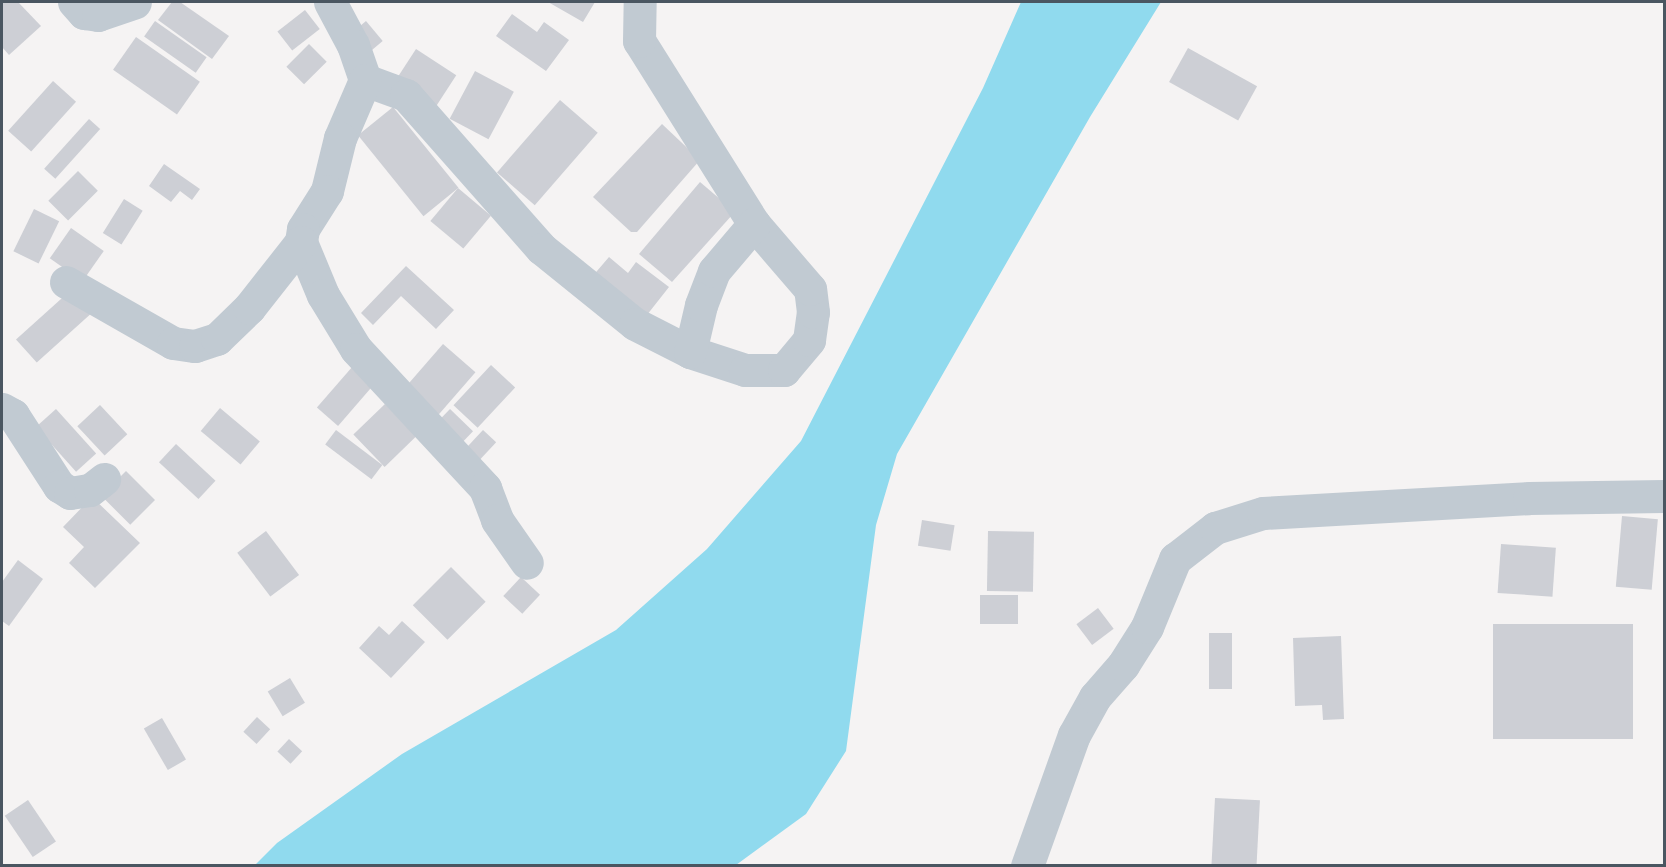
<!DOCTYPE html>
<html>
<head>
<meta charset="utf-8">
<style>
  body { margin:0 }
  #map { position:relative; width:1666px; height:867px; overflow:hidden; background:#f5f3f3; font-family:Arial,sans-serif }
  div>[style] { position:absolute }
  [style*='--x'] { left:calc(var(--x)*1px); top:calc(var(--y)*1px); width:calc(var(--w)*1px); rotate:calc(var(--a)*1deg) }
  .water>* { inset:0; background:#90daee }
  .building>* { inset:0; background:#cdcfd5; transform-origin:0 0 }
  .minor>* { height:33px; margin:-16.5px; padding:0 16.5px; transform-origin:16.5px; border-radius:16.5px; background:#c1cad2 }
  span { translate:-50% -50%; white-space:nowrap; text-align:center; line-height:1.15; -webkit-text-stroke:5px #fff; paint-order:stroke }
  .frame { position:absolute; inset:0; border:3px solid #4a5661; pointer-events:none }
</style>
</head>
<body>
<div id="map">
  <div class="water">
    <div style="clip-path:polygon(1021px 2px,1161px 2px,1090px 117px,897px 454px,876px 525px,846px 751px,806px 814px,736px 865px,255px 865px,277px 843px,402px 754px,616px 630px,707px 549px,801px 441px,983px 88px)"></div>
  </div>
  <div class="building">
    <div style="clip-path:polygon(2px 2px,18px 2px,41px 26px,9px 55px,2px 47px)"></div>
    <div style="clip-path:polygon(172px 2px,180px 2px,229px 36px,212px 59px,158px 20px)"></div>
    <div style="clip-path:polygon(548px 2px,595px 2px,583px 22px)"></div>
    <div style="left:305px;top:10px;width:24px;height:35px;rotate:52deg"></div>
    <div style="clip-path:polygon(512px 14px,537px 32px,544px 22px,569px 40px,546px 71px,496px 36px)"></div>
    <div style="left:155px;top:21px;width:63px;height:19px;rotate:35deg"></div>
    <div style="left:366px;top:21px;width:26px;height:14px;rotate:50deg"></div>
    <div style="left:136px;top:37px;width:78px;height:40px;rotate:35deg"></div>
    <div style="left:309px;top:44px;width:25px;height:32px;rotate:45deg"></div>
    <div style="left:1188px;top:48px;width:79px;height:39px;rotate:29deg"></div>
    <div style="left:416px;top:49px;width:48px;height:40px;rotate:33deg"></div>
    <div style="left:475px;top:71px;width:44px;height:54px;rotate:28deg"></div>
    <div style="left:53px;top:81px;width:31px;height:67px;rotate:42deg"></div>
    <div style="left:560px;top:100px;width:50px;height:96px;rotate:41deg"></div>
    <div style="left:393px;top:107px;width:104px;height:45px;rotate:51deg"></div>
    <div style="left:89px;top:119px;width:15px;height:67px;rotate:42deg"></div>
    <div style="clip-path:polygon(662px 124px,700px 160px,637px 232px,631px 232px,593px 197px)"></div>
    <div style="clip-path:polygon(164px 164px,200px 189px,192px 200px,180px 191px,171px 202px,149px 186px)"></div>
    <div style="left:78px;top:171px;width:28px;height:42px;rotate:45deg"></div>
    <div style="clip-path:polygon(700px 182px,734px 211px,733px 214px,672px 282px,639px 254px)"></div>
    <div style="left:458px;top:188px;width:43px;height:43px;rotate:40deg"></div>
    <div style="left:124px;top:199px;width:22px;height:40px;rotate:32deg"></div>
    <div style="left:34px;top:209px;width:28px;height:47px;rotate:26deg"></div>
    <div style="left:71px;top:228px;width:40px;height:37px;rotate:35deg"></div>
    <div style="clip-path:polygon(609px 257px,628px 273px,636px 262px,669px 287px,643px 320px,591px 278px)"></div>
    <div style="clip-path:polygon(406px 266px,454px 310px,436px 329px,401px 296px,373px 325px,361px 313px)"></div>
    <div style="left:71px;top:290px;width:31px;height:74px;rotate:48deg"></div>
    <div style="left:443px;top:344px;width:43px;height:57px;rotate:41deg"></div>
    <div style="left:491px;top:365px;width:33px;height:55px;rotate:43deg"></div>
    <div style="left:353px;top:366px;width:28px;height:55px;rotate:41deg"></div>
    <div style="left:385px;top:404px;width:45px;height:44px;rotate:46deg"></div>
    <div style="left:100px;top:405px;width:40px;height:31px;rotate:47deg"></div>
    <div style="left:220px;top:408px;width:52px;height:30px;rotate:40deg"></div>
    <div style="left:56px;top:409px;width:60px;height:27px;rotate:48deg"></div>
    <div style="left:450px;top:409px;width:32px;height:25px;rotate:44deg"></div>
    <div style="left:336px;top:430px;width:58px;height:18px;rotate:37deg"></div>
    <div style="left:483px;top:430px;width:18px;height:37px;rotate:43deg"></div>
    <div style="left:176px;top:444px;width:54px;height:25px;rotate:43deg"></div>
    <div style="left:126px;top:471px;width:41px;height:35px;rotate:45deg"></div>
    <div style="clip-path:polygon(92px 497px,140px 543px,95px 588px,69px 563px,84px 547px,63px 527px)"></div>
    <div style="left:1622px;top:516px;width:36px;height:71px;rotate:5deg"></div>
    <div style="left:922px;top:520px;width:33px;height:26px;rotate:9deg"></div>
    <div style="left:266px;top:531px;width:55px;height:36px;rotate:53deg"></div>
    <div style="left:988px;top:531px;width:46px;height:60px;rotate:1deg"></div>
    <div style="left:1501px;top:544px;width:55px;height:49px;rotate:4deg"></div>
    <div style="clip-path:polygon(18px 560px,43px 579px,9px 626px,2px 621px,2px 582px)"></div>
    <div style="left:451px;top:567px;width:49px;height:54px;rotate:45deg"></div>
    <div style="left:521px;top:577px;width:26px;height:26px;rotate:43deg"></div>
    <div style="left:980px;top:595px;width:38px;height:29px"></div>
    <div style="left:1098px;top:608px;width:26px;height:27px;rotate:53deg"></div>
    <div style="clip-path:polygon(402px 621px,425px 642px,391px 678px,359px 648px,379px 626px,389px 635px)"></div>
    <div style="left:1493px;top:624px;width:140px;height:115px"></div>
    <div style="left:1209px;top:633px;width:23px;height:56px"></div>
    <div style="clip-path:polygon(1341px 636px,1344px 719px,1323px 720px,1322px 705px,1295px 706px,1293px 638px)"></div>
    <div style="left:290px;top:678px;width:29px;height:26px;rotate:59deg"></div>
    <div style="left:257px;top:717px;width:18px;height:20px;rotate:43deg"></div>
    <div style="left:162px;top:718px;width:48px;height:21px;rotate:60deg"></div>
    <div style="left:289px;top:739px;width:18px;height:17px;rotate:43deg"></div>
    <div style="left:1215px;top:798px;width:45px;height:67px;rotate:3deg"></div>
    <div style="left:28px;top:800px;width:50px;height:28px;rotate:56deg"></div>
  </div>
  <div class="minor">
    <div style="--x:74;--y:2;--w:15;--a:48"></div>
    <div style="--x:84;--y:13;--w:14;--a:8"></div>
    <div style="--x:98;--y:15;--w:39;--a:-19"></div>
    <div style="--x:330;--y:2;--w:49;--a:61.9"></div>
    <div style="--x:353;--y:45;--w:37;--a:71"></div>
    <div style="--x:365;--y:80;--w:44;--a:20.1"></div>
    <div style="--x:406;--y:95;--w:205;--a:48.6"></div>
    <div style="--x:542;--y:249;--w:119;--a:38.9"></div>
    <div style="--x:635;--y:324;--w:62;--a:27"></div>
    <div style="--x:690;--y:352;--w:58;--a:18.1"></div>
    <div style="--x:745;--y:370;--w:39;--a:0"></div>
    <div style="--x:784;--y:370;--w:39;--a:-50"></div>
    <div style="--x:809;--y:340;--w:28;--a:-82"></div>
    <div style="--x:813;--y:312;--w:23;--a:-97"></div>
    <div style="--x:810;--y:289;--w:86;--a:-130.7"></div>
    <div style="--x:754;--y:224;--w:216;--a:-122.1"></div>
    <div style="--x:639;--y:41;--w:39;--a:-89"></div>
    <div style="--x:365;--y:80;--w:63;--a:113.3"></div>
    <div style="--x:340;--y:138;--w:55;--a:103.8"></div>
    <div style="--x:327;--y:191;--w:45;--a:122.3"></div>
    <div style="--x:303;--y:229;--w:13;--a:99"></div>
    <div style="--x:301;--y:242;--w:57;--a:67.5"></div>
    <div style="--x:323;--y:295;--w:63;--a:58.6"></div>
    <div style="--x:356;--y:349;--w:190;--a:47.1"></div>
    <div style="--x:485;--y:488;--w:34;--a:69"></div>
    <div style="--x:497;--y:520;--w:52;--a:55.1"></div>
    <div style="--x:66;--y:282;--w:123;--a:29.7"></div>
    <div style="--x:173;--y:343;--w:22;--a:8"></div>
    <div style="--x:195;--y:346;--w:23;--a:-18"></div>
    <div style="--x:217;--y:339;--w:45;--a:-44.1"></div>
    <div style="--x:249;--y:308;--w:84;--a:-51.8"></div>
    <div style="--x:690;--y:352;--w:48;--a:-76.8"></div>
    <div style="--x:701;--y:305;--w:36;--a:-69"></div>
    <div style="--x:714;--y:271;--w:62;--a:-49.6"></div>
    <div style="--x:2;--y:409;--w:13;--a:29"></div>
    <div style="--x:13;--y:415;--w:85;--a:57.1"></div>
    <div style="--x:59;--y:486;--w:13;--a:32"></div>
    <div style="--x:70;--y:493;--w:20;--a:-9"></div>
    <div style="--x:90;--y:490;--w:18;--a:-38"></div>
    <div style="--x:1027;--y:866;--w:139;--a:-70.3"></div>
    <div style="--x:1074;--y:735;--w:43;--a:-61.1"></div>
    <div style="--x:1095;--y:697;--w:43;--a:-48.8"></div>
    <div style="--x:1123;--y:665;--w:45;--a:-57.7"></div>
    <div style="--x:1147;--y:627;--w:74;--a:-67.6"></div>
    <div style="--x:1175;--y:559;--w:51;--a:-37.8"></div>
    <div style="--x:1215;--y:528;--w:50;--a:-17.4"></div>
    <div style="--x:1263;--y:513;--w:266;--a:-3.2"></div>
    <div style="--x:1529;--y:498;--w:135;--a:-0.8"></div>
  </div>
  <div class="frame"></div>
</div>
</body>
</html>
